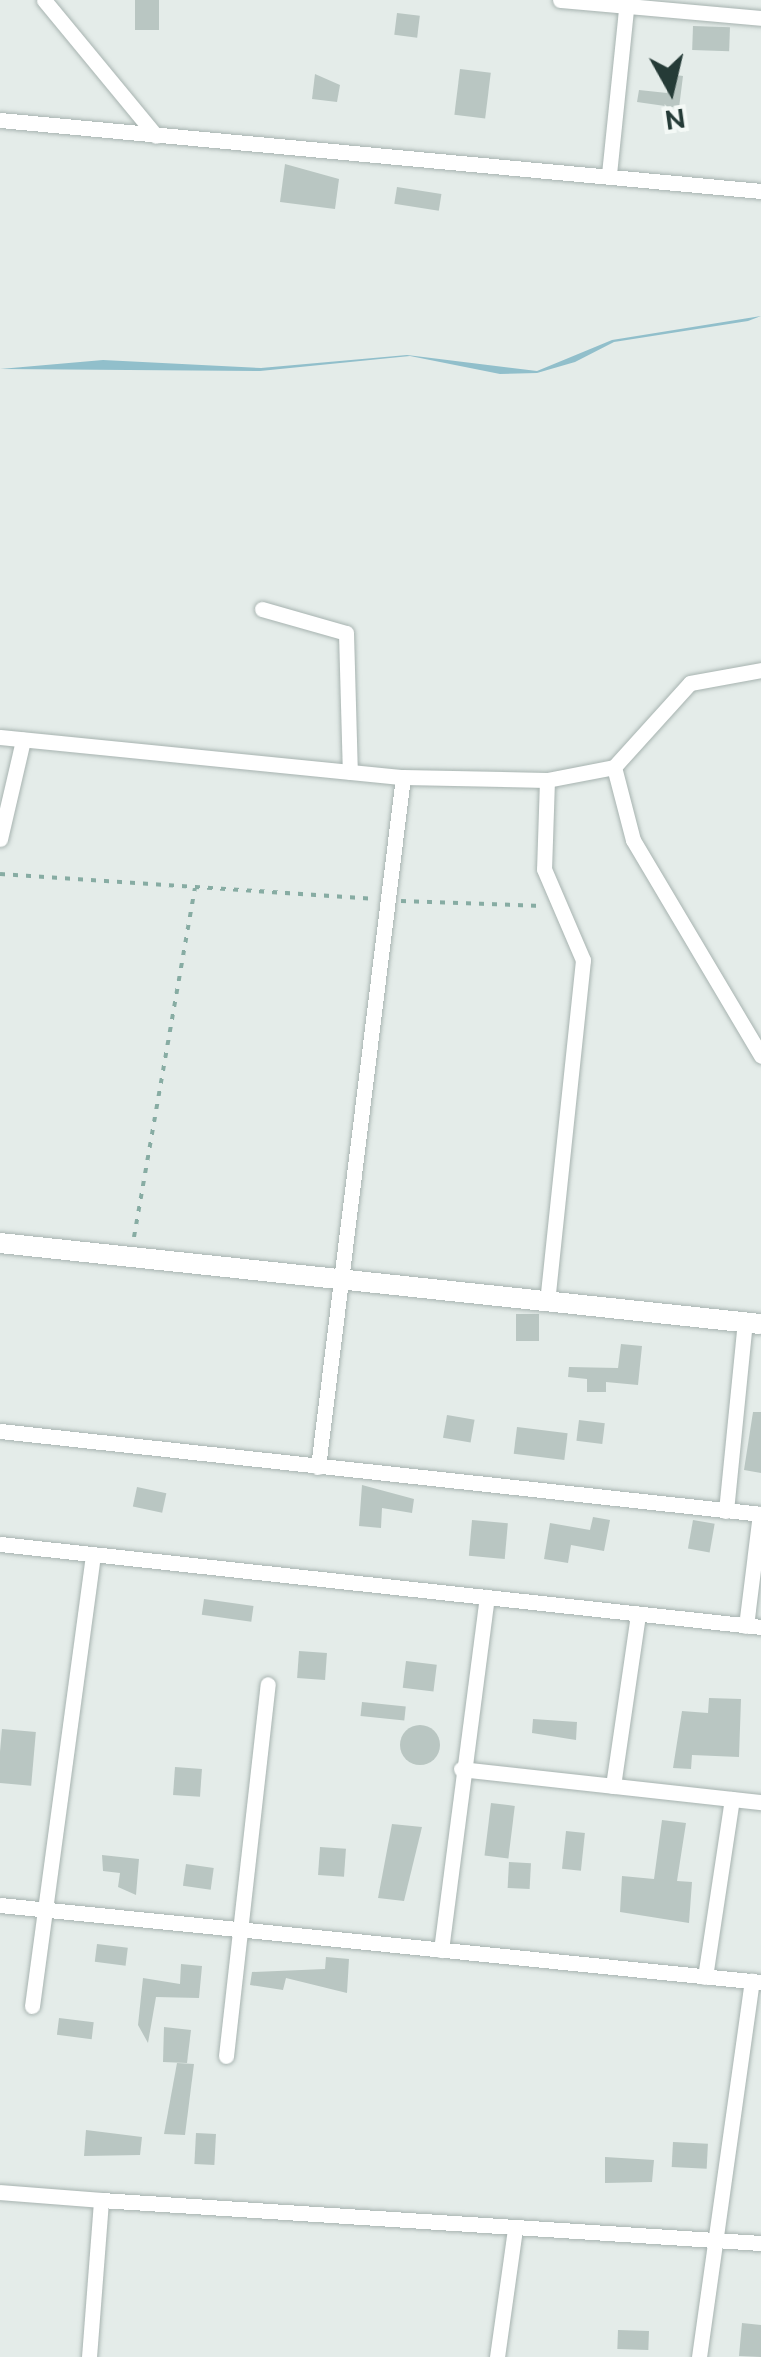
<!DOCTYPE html>
<html>
<head>
<meta charset="utf-8">
<style>
  body { margin:0 }
  #map { position:relative; width:761px; height:2357px; overflow:hidden; background:#e4ece9; font-family:Ubuntu,sans-serif }
  div>[style] { position:absolute }
  [style*='--x'] { left:calc(var(--x)*1px); top:calc(var(--y)*1px); width:calc(var(--w)*1px); rotate:calc(var(--a)*1deg) }
  .water>* { inset:0; background:#91bfcb }
  .building>* { inset:0; background:#b9c6c2; transform-origin:0 0 }
  .round { border-radius:50% }
  .path>* { height:4px; margin-top:-2px; transform-origin:0; background:repeating-linear-gradient(90deg,#87aca3 0 5px,transparent 0 13px) }
  .roads { filter:drop-shadow(0 0 2px #a7b3b0) drop-shadow(0 0 2px #a7b3b0) }
  .minor>* { height:15px; margin:-7.5px; padding:0 7.5px; transform-origin:7.5px; border-radius:7.5px; background:#fff }
  .tertiary>* { height:20px; margin:-10px; padding:0 10px; transform-origin:10px; border-radius:10px; background:#fff }
  span { translate:-50% -50%; white-space:nowrap; text-align:center; line-height:1.15; -webkit-text-stroke:9px #f4f9f6; paint-order:stroke }
  .north { position:absolute; left:621px; top:40px; width:100px; height:100px; -webkit-text-stroke:8px #f4f9f6; paint-order:stroke; rotate:172deg; font-size:28px; font-weight:700; line-height:40px; text-align:center; color:#253b37 }
  .north::after { content:''; display:block; margin:auto; width:35px; height:45px; background:#253b37; clip-path:polygon(50% 0,100% 100%,50% 72%,0 100%) }
</style>
</head>
<body>
<div id="map">
  <div class="water">
    <div style="clip-path:polygon(761px 316px,748px 321px,614px 342px,575px 362px,537px 373px,500px 374px,410px 356px,260px 371px,0 369px,103px 360px,261px 368px,407px 355px,537px 371px,612px 340px)"></div>
  </div>
  <div class="building">
    <div style="left:135px;top:0;width:24px;height:30px"></div>
    <div style="left:397px;top:13px;width:23px;height:22px;rotate:7deg"></div>
    <div style="left:693px;top:26px;width:37px;height:24px;rotate:2deg"></div>
    <div style="left:460px;top:69px;width:31px;height:46px;rotate:7deg"></div>
    <div style="clip-path:polygon(315px 74px,340px 85px,337px 102px,312px 99px)"></div>
    <div style="clip-path:polygon(669px 74px,683px 76px,679px 108px,637px 102px,639px 90px,667px 93px)"></div>
    <div style="clip-path:polygon(285px 164px,339px 179px,335px 209px,280px 202px)"></div>
    <div style="left:397px;top:187px;width:45px;height:17px;rotate:9deg"></div>
    <div style="left:516px;top:1314px;width:23px;height:27px"></div>
    <div style="clip-path:polygon(621px 1344px,642px 1346px,638px 1385px,606px 1382px,606px 1392px,587px 1392px,587px 1379px,568px 1377px,569px 1367px,618px 1368px)"></div>
    <div style="clip-path:polygon(753px 1412px,761px 1412px,761px 1473px,744px 1470px)"></div>
    <div style="left:447px;top:1415px;width:28px;height:23px;rotate:10deg"></div>
    <div style="left:579px;top:1420px;width:26px;height:21px;rotate:7deg"></div>
    <div style="left:517px;top:1427px;width:51px;height:27px;rotate:7deg"></div>
    <div style="clip-path:polygon(362px 1485px,414px 1499px,412px 1513px,382px 1508px,381px 1528px,359px 1526px)"></div>
    <div style="left:137px;top:1487px;width:30px;height:20px;rotate:12deg"></div>
    <div style="clip-path:polygon(593px 1517px,610px 1520px,604px 1551px,571px 1545px,568px 1563px,544px 1559px,550px 1523px,590px 1530px)"></div>
    <div style="left:472px;top:1520px;width:36px;height:36px;rotate:5deg"></div>
    <div style="left:693px;top:1520px;width:22px;height:29px;rotate:10deg"></div>
    <div style="left:204px;top:1599px;width:50px;height:16px;rotate:8deg"></div>
    <div style="left:299px;top:1651px;width:28px;height:27px;rotate:4deg"></div>
    <div style="left:406px;top:1661px;width:31px;height:27px;rotate:7deg"></div>
    <div style="clip-path:polygon(709px 1698px,741px 1699px,739px 1757px,692px 1755px,691px 1769px,673px 1768px,682px 1711px,708px 1713px)"></div>
    <div style="left:362px;top:1702px;width:44px;height:14px;rotate:6deg"></div>
    <div style="clip-path:polygon(533px 1719px,577px 1722px,576px 1740px,532px 1733px)"></div>
    <div class="round" style="left:400px;top:1725px;width:40px;height:40px"></div>
    <div style="left:2px;top:1729px;width:34px;height:54px;rotate:5deg"></div>
    <div style="left:175px;top:1767px;width:27px;height:28px;rotate:4deg"></div>
    <div style="left:491px;top:1803px;width:24px;height:53px;rotate:7deg"></div>
    <div style="clip-path:polygon(662px 1820px,686px 1823px,677px 1881px,692px 1882px,689px 1923px,620px 1912px,622px 1876px,654px 1879px)"></div>
    <div style="clip-path:polygon(392px 1824px,422px 1827px,404px 1901px,378px 1898px)"></div>
    <div style="left:566px;top:1831px;width:19px;height:38px;rotate:6deg"></div>
    <div style="left:320px;top:1847px;width:26px;height:28px;rotate:4deg"></div>
    <div style="clip-path:polygon(102px 1855px,139px 1859px,136px 1895px,118px 1887px,120px 1873px,103px 1871px)"></div>
    <div style="left:509px;top:1862px;width:22px;height:26px;rotate:3deg"></div>
    <div style="left:186px;top:1864px;width:28px;height:22px;rotate:8deg"></div>
    <div style="left:97px;top:1944px;width:31px;height:18px;rotate:7deg"></div>
    <div style="clip-path:polygon(326px 1957px,349px 1959px,347px 1993px,286px 1978px,283px 1990px,250px 1985px,252px 1972px,325px 1969px)"></div>
    <div style="clip-path:polygon(181px 1964px,202px 1966px,199px 1998px,156px 1997px,148px 2043px,138px 2025px,143px 1978px,180px 1984px)"></div>
    <div style="left:59px;top:2018px;width:35px;height:17px;rotate:7deg"></div>
    <div style="clip-path:polygon(164px 2027px,191px 2030px,187px 2063px,163px 2062px)"></div>
    <div style="clip-path:polygon(177px 2063px,194px 2064px,185px 2135px,164px 2134px)"></div>
    <div style="clip-path:polygon(86px 2130px,142px 2137px,140px 2155px,84px 2156px)"></div>
    <div style="left:196px;top:2133px;width:20px;height:31px;rotate:3deg"></div>
    <div style="left:673px;top:2142px;width:35px;height:25px;rotate:3deg"></div>
    <div style="clip-path:polygon(605px 2157px,654px 2160px,652px 2182px,605px 2183px)"></div>
    <div style="clip-path:polygon(742px 2323px,761px 2325px,761px 2357px,739px 2356px)"></div>
    <div style="left:618px;top:2330px;width:31px;height:19px;rotate:2deg"></div>
  </div>
  <div class="path">
    <div style="--x:0;--y:874;--w:373;--a:3.8"></div>
    <div style="--x:401;--y:901;--w:141;--a:2"></div>
    <div style="--x:134;--y:1237;--w:354;--a:-80.1"></div>
  </div>
  <div class="roads">
    <div class="minor">
      <div style="--x:44;--y:0;--w:176;--a:50.5"></div>
      <div style="--x:560;--y:0;--w:202;--a:5.1"></div>
      <div style="--x:0;--y:120;--w:764;--a:5.33"></div>
      <div style="--x:609;--y:174;--w:175;--a:-84.1"></div>
      <div style="--x:262;--y:609;--w:87;--a:15.9"></div>
      <div style="--x:346;--y:633;--w:139;--a:88.4"></div>
      <div style="--x:0;--y:737;--w:405;--a:5.7"></div>
      <div style="--x:403;--y:777;--w:144;--a:1.2"></div>
      <div style="--x:547;--y:780;--w:68;--a:-11"></div>
      <div style="--x:614;--y:767;--w:113;--a:-47.9"></div>
      <div style="--x:690;--y:683;--w:72;--a:-10.4"></div>
      <div style="--x:614;--y:767;--w:75;--a:75.4"></div>
      <div style="--x:633;--y:840;--w:251;--a:59.3"></div>
      <div style="--x:547;--y:780;--w:89;--a:91.9"></div>
      <div style="--x:544;--y:869;--w:99;--a:66.8"></div>
      <div style="--x:583;--y:960;--w:343;--a:96"></div>
      <div style="--x:0;--y:839;--w:102;--a:-76.9"></div>
      <div style="--x:0;--y:1431;--w:766;--a:6.22"></div>
      <div style="--x:318;--y:1467;--w:695;--a:-82.98"></div>
      <div style="--x:726;--y:1511;--w:190;--a:-84.3"></div>
      <div style="--x:0;--y:1544;--w:766;--a:6.22"></div>
      <div style="--x:746;--y:1626;--w:113;--a:-82.9"></div>
      <div style="--x:461;--y:1769;--w:302;--a:6.3"></div>
      <div style="--x:613;--y:1786;--w:174;--a:-81.7"></div>
      <div style="--x:0;--y:1905;--w:765;--a:5.78"></div>
      <div style="--x:441;--y:1950;--w:356;--a:-82.6"></div>
      <div style="--x:705;--y:1977;--w:180;--a:-81.4"></div>
      <div style="--x:32;--y:2006;--w:456;--a:-82.3"></div>
      <div style="--x:226;--y:2056;--w:374;--a:-83.6"></div>
      <div style="--x:0;--y:2192;--w:101;--a:4.5"></div>
      <div style="--x:89;--y:2357;--w:157;--a:-85.6"></div>
      <div style="--x:101;--y:2200;--w:661;--a:3.73"></div>
      <div style="--x:497;--y:2357;--w:129;--a:-82"></div>
      <div style="--x:699;--y:2357;--w:380;--a:-82"></div>
    </div>
    <div class="tertiary">
      <div style="--x:0;--y:1243;--w:765;--a:6.08"></div>
    </div>
  </div>
  <div class="north">N</div>
</div>
</body>
</html>
